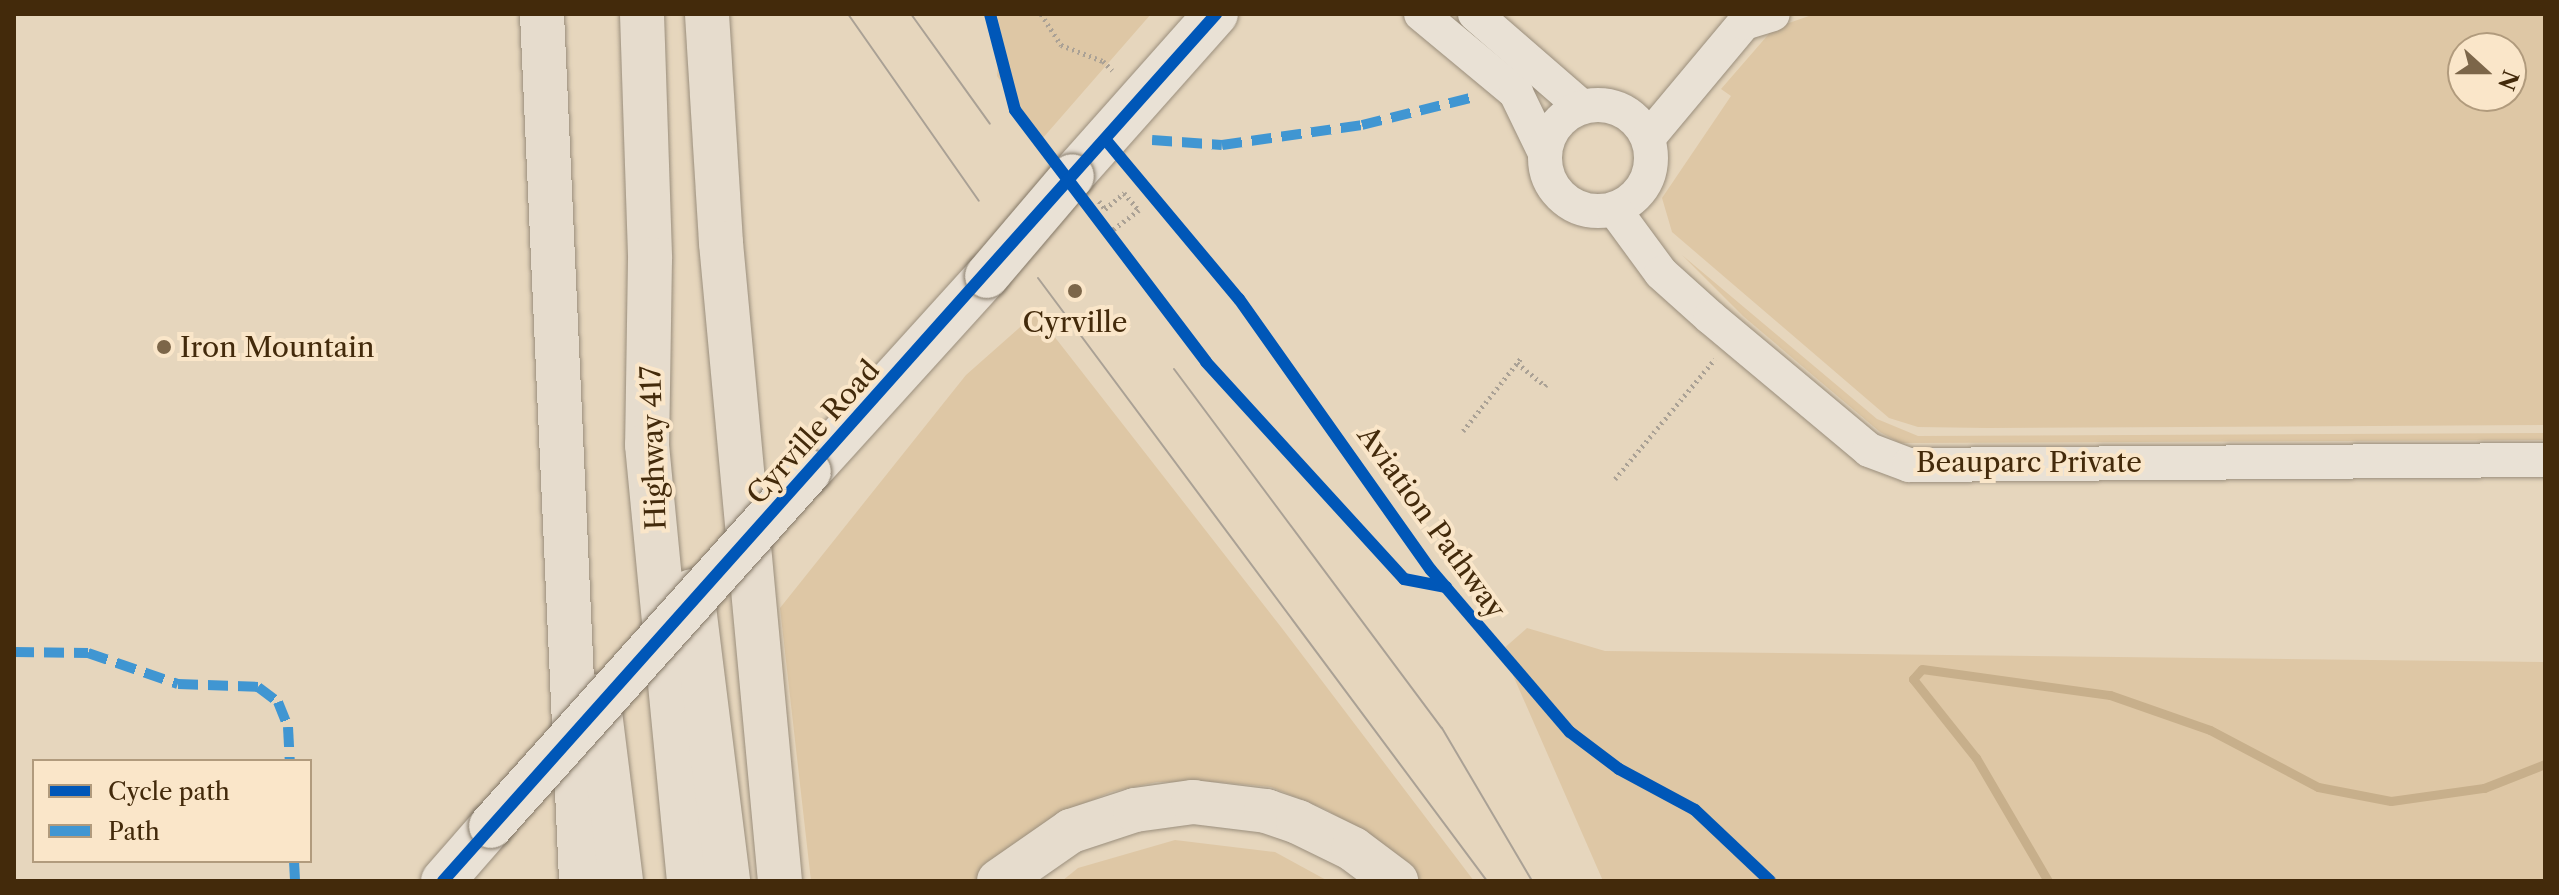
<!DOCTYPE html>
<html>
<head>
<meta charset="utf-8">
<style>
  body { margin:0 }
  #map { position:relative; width:2559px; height:895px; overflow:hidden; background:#e6d6bd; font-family:"Libre Caslon Text",serif }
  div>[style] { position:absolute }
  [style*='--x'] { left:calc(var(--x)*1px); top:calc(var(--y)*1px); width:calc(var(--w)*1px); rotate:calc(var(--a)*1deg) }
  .green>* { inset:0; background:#dec7a5 }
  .stream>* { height:9px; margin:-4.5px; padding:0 4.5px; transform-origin:4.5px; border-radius:4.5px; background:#c7af8b }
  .path>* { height:5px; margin-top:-2.5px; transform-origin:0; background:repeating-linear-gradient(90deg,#aaa195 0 2px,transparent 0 6px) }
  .roads { filter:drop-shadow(0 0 2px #9a8e7c) drop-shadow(0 0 2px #9a8e7c) }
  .minor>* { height:34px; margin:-17px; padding:0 17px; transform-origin:17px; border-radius:17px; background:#e9e1d5 }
  .minor>.ring { margin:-17px; padding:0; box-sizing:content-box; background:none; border:34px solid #e9e1d5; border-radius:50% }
  .secondary>* { height:44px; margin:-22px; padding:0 22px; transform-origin:22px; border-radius:22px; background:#e9e1d5 }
  .motorway>* { height:44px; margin:-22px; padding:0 22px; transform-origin:22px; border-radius:22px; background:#e6dccd }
  .tram>* { height:2px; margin:-1px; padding:0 1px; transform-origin:1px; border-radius:1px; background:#aaa195 }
  .bridges { filter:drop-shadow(0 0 2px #827665) drop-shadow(0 0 2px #827665) }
  .secondary-bridge>* { height:44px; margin:-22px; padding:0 22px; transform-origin:22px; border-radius:22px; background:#e9e1d5 }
  .quiet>* { height:10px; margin-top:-5px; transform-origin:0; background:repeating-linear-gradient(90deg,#4096d2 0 20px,transparent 0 30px) }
  .cycleway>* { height:12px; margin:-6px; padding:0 6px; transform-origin:6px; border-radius:6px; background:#0057b8 }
  .dots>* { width:22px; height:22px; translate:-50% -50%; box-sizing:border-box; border:4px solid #fae6c9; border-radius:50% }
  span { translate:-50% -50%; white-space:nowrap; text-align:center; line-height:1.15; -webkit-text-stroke:8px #fae6c9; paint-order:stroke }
  .poi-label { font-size:28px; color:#432a0b }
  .left { translate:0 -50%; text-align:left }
  .street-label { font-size:28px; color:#432a0b }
  .frame { position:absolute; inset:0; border:16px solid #432a0b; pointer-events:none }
  .legend { position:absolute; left:32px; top:759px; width:280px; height:104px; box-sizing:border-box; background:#fae6c9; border:2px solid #b19b7d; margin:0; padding:10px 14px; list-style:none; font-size:24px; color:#432a0b }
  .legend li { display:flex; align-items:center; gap:16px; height:40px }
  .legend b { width:40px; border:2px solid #b19b7d }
  .north { position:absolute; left:2447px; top:32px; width:80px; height:80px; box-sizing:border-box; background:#fae6c9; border:2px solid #b19b7d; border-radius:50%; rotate:111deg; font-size:22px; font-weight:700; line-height:32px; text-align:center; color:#432a0b }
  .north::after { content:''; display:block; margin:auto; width:28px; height:36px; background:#7c6649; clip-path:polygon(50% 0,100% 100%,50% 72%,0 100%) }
</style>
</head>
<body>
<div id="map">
  <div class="green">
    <div style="clip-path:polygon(997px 14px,1151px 14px,1042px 139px,997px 76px,1001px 33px)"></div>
    <div style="clip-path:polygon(evenodd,1809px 16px,2545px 16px,2545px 425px,1988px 428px,1918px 427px,1889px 418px,1672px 232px,1662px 198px,1731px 96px,1721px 89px,1774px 28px,1809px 16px,2463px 48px,2511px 48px,2511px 96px,2463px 96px,2463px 48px)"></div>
    <div style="clip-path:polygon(1682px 255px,1877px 419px,1918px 436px,2545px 433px,2545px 440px,1900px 443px,1880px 432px,1743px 316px)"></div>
    <div style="clip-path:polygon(1036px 313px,1281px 627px,1474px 881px,1419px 881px,1371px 836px,1325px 809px,1271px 787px,1218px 782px,1157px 782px,1111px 792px,1062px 813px,976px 881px,811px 881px,780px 608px,966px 375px)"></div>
    <div style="clip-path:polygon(1527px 628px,1605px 651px,2545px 662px,2545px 881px,1603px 881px,1502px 650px)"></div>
    <div style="clip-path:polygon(1175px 840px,1275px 852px,1328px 881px,1062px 881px,1078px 868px)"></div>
  </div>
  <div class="stream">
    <div style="--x:2048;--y:881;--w:143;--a:-120.3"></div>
    <div style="--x:1976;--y:758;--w:101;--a:-128.6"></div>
    <div style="--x:1913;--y:679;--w:13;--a:-48"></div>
    <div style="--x:1922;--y:669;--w:190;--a:7.9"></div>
    <div style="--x:2110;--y:695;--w:106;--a:19.3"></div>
    <div style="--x:2210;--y:730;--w:122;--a:27.8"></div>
    <div style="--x:2318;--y:787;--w:74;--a:10.9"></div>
    <div style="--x:2391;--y:801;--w:94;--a:-8"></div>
    <div style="--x:2484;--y:788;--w:66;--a:-21.5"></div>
  </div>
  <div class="path">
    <div style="--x:1041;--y:14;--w:37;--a:57"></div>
    <div style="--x:1061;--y:45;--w:45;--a:20.9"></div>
    <div style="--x:1103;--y:61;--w:13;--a:45"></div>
    <div style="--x:1099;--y:201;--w:10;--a:53"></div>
    <div style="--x:1105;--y:209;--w:25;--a:-40"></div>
    <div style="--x:1124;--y:193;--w:23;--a:49"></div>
    <div style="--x:1139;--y:210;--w:40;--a:143"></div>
    <div style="--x:1517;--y:363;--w:36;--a:39"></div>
    <div style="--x:1545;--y:386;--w:5;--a:-53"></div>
    <div style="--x:1463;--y:431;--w:93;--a:-51.5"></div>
    <div style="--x:1615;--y:479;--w:156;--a:-50.2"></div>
  </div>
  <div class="roads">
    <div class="minor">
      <div style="--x:1421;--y:14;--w:124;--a:39.7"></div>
      <div style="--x:1516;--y:93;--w:67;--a:64.2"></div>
      <div style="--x:1475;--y:14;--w:142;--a:41"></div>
      <div class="ring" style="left:1545px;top:105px;width:72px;height:72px"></div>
      <div style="--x:1648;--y:138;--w:150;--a:-50.1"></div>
      <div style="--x:1744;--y:23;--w:30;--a:-17"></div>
      <div style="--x:1614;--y:209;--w:79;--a:53.7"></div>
      <div style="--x:1661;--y:273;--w:66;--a:41.9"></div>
      <div style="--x:1710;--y:317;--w:207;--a:39.9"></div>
      <div style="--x:1869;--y:450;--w:43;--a:20.6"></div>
      <div style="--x:1909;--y:465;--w:636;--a:-0.45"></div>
    </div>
    <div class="secondary">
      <div style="--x:1072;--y:176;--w:217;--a:-48.4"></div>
      <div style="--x:809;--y:472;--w:265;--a:-47.8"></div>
      <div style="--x:443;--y:881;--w:73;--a:-48.9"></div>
    </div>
    <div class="motorway">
      <div style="--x:542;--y:14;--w:868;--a:87.42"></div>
      <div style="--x:642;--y:14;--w:245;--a:88.1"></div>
      <div style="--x:650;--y:259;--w:186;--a:90.9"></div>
      <div style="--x:647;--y:445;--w:438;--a:84.5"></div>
      <div style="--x:707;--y:14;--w:229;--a:86.5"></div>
      <div style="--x:721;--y:243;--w:641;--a:84.72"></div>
      <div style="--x:692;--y:591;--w:292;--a:82.9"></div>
      <div style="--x:598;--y:696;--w:186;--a:82.9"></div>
      <div style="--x:999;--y:881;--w:88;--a:-34.8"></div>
      <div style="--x:1071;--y:831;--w:67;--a:-18.2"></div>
      <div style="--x:1135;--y:810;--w:59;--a:-7.9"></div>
      <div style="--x:1193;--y:802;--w:74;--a:7"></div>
      <div style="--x:1266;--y:811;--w:34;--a:19"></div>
      <div style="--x:1298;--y:822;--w:61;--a:26.1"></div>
      <div style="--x:1353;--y:849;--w:54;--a:36.7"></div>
    </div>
  </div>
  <div class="tram">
    <div style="--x:848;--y:14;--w:228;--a:55"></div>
    <div style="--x:911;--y:14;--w:135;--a:54.3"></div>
    <div style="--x:1038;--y:278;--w:752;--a:53.33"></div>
    <div style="--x:1174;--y:369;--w:448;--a:53.3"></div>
    <div style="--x:1442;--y:728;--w:178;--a:59.5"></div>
  </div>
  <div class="bridges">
    <div class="secondary-bridge">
      <div style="--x:987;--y:276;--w:131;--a:-49.6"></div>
      <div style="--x:491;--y:826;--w:476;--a:-48.1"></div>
    </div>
  </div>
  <div class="quiet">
    <div style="--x:1152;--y:140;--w:70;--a:4.1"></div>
    <div style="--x:1222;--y:145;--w:141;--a:-8.1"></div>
    <div style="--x:1362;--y:125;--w:111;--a:-14"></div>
    <div style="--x:14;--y:652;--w:74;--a:0.8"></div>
    <div style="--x:88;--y:653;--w:95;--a:19"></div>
    <div style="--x:178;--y:684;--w:80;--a:2.1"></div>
    <div style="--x:258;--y:687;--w:25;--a:37"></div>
    <div style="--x:278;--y:702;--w:27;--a:68"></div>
    <div style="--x:288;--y:727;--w:34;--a:87"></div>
    <div style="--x:294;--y:861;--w:20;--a:87"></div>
  </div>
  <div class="cycleway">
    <div style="--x:990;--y:14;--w:99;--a:75.4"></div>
    <div style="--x:1015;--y:110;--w:316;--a:52.8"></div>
    <div style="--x:1206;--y:362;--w:294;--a:47.6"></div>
    <div style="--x:1404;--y:579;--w:43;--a:10.8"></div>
    <div style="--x:1105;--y:139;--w:209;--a:50.1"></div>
    <div style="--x:1239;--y:299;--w:332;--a:54.7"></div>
    <div style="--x:1431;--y:570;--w:213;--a:49.4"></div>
    <div style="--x:1570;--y:732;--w:61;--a:37.1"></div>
    <div style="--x:1619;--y:769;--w:86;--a:28.3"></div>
    <div style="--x:1695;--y:810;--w:103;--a:43.4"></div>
    <div style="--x:443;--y:881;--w:1162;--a:-48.28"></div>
  </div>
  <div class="dots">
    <div style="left:1075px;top:291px;background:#7c6649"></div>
    <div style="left:164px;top:347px;background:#7c6649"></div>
  </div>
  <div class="poi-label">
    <span style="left:1075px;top:322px">Cyrville</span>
    <span class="left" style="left:180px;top:347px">Iron Mountain</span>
  </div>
  <div class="street-label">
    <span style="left:813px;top:432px;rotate:-48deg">Cyrville Road</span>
    <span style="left:653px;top:448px;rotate:-92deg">Highway 417</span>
    <span style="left:2029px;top:462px">Beauparc Private</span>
    <span style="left:1432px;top:522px;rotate:54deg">Aviation Pathway</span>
  </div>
  <div class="frame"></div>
  <ul class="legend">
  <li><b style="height:10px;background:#0057b8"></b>Cycle path</li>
  <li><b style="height:10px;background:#4096d2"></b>Path</li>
  </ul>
  <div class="north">N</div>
</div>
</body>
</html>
